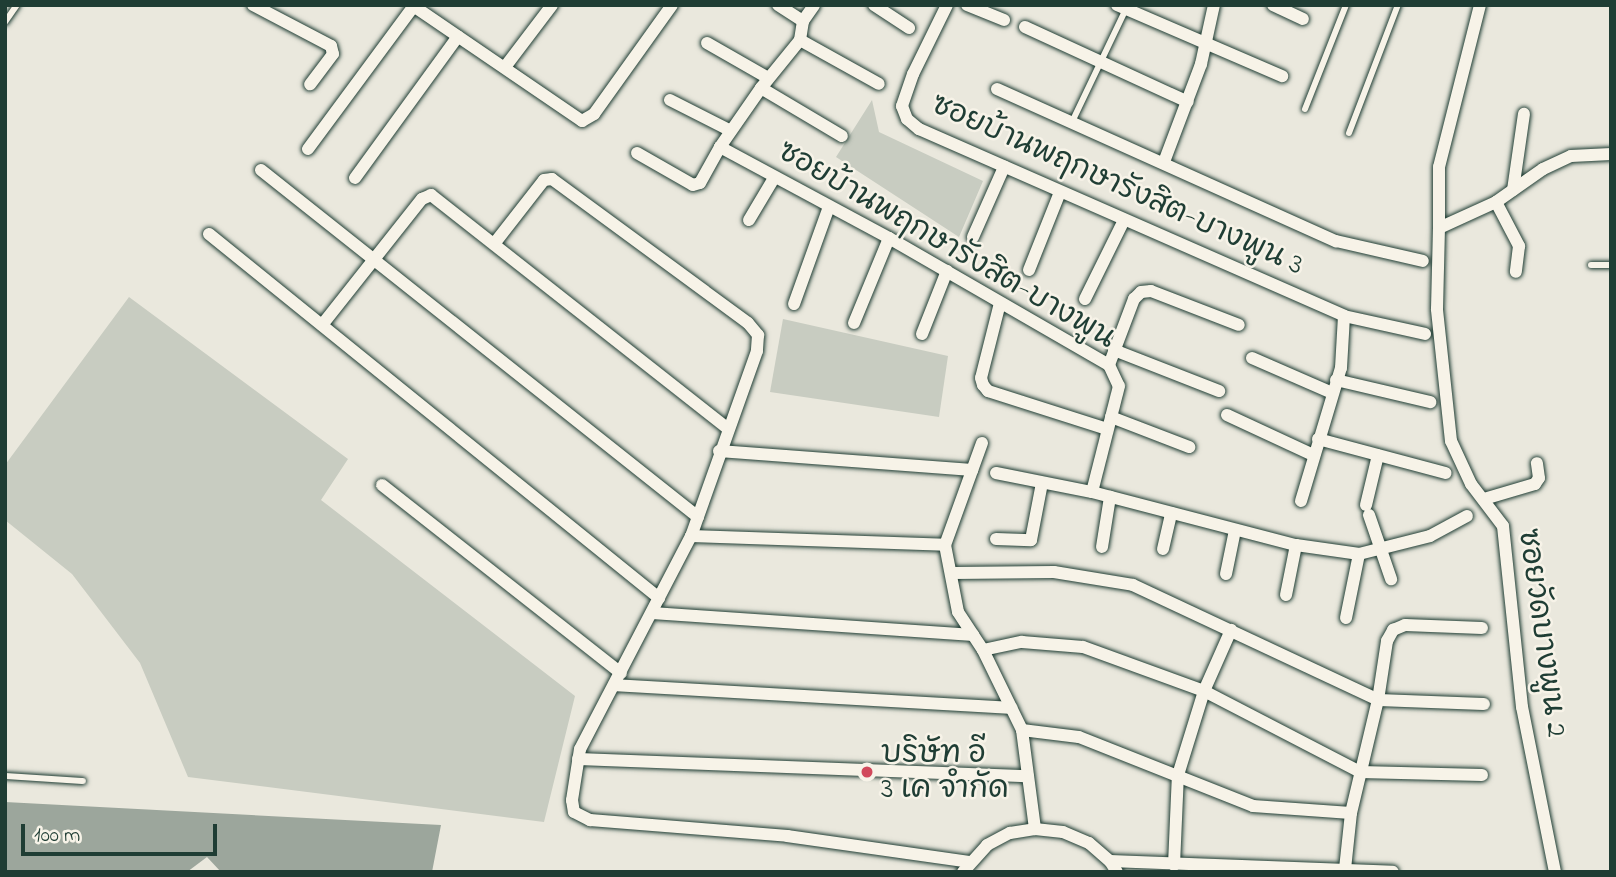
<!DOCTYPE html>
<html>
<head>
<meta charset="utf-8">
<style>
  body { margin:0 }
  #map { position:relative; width:1616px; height:877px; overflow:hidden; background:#eae8dd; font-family:"Indie Flower","Playpen Sans Thai",sans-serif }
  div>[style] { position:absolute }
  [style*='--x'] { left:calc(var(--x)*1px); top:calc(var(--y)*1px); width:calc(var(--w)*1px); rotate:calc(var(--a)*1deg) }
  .green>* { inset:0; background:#c8ccc1 }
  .water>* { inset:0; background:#9ca69c }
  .roads { filter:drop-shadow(0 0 2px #1f3d34) drop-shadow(0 0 2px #1f3d34) }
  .service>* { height:6px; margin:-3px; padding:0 3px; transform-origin:3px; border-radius:3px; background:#f7f3e8 }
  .minor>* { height:12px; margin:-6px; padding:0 6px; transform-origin:6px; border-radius:6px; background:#f7f3e8 }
  .dots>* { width:19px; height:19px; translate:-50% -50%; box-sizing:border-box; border:4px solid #f7f3e8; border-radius:50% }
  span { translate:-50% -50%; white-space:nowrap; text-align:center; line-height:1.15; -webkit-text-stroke:5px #f7f3e8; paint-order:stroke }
  .street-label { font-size:30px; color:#1f3d34 }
  .poi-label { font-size:30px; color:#1f3d34 }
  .left { translate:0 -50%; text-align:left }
  .frame { position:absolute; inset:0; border:7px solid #1f3d34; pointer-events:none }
  .scale { position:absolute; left:21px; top:824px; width:196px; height:32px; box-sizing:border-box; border:4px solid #1f3d34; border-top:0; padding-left:9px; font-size:21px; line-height:24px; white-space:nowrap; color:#1f3d34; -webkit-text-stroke:5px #f7f3e8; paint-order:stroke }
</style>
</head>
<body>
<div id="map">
  <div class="green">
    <div style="clip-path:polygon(872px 100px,879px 132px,983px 181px,959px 237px,836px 157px)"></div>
    <div style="clip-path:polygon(129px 297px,348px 459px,321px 500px,575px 696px,544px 822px,188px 777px,140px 663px,72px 574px,5px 520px,5px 465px)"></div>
    <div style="clip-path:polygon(783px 319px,948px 356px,939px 417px,770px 392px)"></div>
  </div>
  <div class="water">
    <div style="clip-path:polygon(5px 802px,441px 825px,432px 872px,221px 872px,207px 857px,187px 872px,5px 872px)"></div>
  </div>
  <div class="roads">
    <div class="service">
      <div style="--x:5;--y:22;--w:21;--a:-55"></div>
      <div style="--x:1305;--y:109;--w:112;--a:-68.5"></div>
      <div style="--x:1072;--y:122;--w:125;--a:-64.5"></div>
      <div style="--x:1349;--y:133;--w:137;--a:-69.1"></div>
      <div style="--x:1591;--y:265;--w:20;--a:0"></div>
      <div style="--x:5;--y:776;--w:78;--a:3.7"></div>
    </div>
    <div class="minor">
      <div style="--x:253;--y:5;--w:88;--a:27.7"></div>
      <div style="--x:331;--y:46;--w:8;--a:76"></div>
      <div style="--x:333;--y:54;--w:38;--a:127"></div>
      <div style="--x:412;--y:5;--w:206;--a:34.3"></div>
      <div style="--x:582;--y:121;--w:14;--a:-30"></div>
      <div style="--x:594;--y:114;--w:134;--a:-54.4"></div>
      <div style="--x:778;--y:5;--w:30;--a:33"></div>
      <div style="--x:803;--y:21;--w:19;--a:99"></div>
      <div style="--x:800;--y:40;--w:62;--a:129.1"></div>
      <div style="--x:761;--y:88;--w:72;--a:124.8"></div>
      <div style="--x:720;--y:147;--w:192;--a:28.3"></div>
      <div style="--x:889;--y:238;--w:254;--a:30"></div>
      <div style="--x:1109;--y:365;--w:23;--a:65"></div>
      <div style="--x:1119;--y:386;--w:109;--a:104.3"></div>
      <div style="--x:1092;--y:492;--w:211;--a:14.6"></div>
      <div style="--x:1296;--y:545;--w:64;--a:8.1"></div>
      <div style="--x:1359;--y:554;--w:73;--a:-14.2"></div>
      <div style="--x:1430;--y:536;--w:42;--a:-28.4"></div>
      <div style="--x:874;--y:5;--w:42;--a:33.3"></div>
      <div style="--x:947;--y:5;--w:77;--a:116.2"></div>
      <div style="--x:913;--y:74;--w:34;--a:109"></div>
      <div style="--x:902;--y:106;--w:14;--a:69"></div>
      <div style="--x:907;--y:119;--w:16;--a:40"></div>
      <div style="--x:919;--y:129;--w:464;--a:23.7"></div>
      <div style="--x:1344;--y:316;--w:83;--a:12.5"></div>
      <div style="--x:967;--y:5;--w:40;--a:22"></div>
      <div style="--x:1117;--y:5;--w:180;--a:23.3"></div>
      <div style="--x:1273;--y:5;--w:33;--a:25"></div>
      <div style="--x:803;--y:21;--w:19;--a:-55"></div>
      <div style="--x:1025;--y:27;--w:179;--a:24.7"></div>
      <div style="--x:800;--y:40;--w:90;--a:29.1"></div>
      <div style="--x:707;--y:43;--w:70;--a:29.8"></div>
      <div style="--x:505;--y:67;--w:78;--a:-52.8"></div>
      <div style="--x:761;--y:88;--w:94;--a:30.7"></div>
      <div style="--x:997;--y:89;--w:372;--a:24.2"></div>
      <div style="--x:1336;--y:241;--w:89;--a:12.9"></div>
      <div style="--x:670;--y:100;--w:68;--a:26.9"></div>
      <div style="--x:308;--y:149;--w:178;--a:-53.5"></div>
      <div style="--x:637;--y:153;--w:64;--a:29.7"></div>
      <div style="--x:693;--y:185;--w:7;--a:-16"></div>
      <div style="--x:700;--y:183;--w:41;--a:-60.9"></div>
      <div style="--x:1164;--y:162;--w:105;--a:-69.3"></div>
      <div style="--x:1201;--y:64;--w:60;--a:-77.6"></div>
      <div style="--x:261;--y:170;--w:558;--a:38.45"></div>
      <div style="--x:355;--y:178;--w:175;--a:-54"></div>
      <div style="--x:1513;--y:190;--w:77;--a:-81.8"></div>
      <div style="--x:1496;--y:202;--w:50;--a:62.4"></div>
      <div style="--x:1519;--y:246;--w:26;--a:97"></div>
      <div style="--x:749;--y:220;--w:49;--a:-59.2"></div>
      <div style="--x:1439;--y:228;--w:61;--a:-90"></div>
      <div style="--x:1439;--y:167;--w:167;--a:-75.8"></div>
      <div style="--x:209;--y:234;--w:579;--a:38.97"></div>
      <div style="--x:973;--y:237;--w:77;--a:-66.1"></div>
      <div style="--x:494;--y:244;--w:81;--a:-52"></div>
      <div style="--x:544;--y:180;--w:8;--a:-7"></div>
      <div style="--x:552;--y:179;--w:243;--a:36.3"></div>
      <div style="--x:748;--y:323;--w:16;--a:50"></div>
      <div style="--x:758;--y:335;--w:16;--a:94"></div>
      <div style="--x:757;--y:351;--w:196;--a:109.6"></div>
      <div style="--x:691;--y:536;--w:240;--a:117.5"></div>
      <div style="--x:580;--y:749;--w:52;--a:98.9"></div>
      <div style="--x:572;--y:800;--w:12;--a:81"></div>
      <div style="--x:574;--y:812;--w:18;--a:27"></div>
      <div style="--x:590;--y:820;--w:198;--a:4.6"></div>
      <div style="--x:787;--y:836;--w:184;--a:8.1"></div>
      <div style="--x:1029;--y:270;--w:84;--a:-68.3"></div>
      <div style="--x:1085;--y:299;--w:88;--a:-63.7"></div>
      <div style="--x:1000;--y:303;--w:77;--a:104.2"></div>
      <div style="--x:981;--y:378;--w:7;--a:74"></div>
      <div style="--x:983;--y:385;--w:8;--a:50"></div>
      <div style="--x:988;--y:391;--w:125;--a:17.7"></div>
      <div style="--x:794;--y:304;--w:103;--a:-70.2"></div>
      <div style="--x:854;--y:323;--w:92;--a:-67.6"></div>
      <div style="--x:322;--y:325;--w:161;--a:-51.6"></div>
      <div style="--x:422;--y:199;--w:10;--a:-24"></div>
      <div style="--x:431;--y:195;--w:377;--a:38.2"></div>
      <div style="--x:922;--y:334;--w:68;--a:-68.4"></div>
      <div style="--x:1114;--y:350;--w:113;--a:21.3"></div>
      <div style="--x:1252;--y:358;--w:87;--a:23.6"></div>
      <div style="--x:1109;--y:365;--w:71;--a:-69.3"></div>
      <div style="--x:1134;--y:299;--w:10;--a:-45"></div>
      <div style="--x:1141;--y:292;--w:10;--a:-6"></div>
      <div style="--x:1151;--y:291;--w:94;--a:21.1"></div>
      <div style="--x:1336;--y:380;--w:97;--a:13.2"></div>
      <div style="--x:1227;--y:415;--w:95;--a:24.9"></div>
      <div style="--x:1111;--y:417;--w:84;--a:21"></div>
      <div style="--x:1318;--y:439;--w:132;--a:14.9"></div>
      <div style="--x:982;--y:443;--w:109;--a:109.9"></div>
      <div style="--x:945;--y:545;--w:68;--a:79"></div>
      <div style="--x:958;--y:612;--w:45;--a:56.7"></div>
      <div style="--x:983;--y:650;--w:89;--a:64"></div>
      <div style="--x:1022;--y:730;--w:100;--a:82.5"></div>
      <div style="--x:719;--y:451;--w:254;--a:4.3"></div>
      <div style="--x:996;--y:473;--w:98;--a:11.2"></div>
      <div style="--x:382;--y:485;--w:304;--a:38.2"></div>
      <div style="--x:1484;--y:499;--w:53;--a:-16.4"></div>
      <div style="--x:1535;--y:484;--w:7;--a:-56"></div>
      <div style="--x:1539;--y:478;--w:15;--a:-98"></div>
      <div style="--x:1301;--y:501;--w:139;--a:-73.3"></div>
      <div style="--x:1341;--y:368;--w:52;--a:-86.7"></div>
      <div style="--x:1366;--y:505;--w:51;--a:-76.5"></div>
      <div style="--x:1369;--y:515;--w:68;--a:71"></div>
      <div style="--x:691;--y:536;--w:254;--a:2"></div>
      <div style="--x:996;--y:539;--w:35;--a:2"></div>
      <div style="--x:1031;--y:540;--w:58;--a:-79.1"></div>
      <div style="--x:1102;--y:547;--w:51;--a:-80.9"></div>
      <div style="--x:1163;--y:549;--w:37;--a:-77"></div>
      <div style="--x:953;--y:573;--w:101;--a:-0.6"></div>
      <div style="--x:1054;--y:572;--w:80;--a:9.3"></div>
      <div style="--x:1133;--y:585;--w:271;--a:25.1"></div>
      <div style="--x:1378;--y:700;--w:106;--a:2.2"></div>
      <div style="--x:1226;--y:574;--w:45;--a:-78.4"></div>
      <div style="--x:1286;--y:595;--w:51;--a:-78.7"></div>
      <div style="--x:652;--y:613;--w:322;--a:3.9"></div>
      <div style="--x:1346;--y:618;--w:65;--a:-78.5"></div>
      <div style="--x:983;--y:650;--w:40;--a:-12"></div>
      <div style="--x:1022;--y:642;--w:61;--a:4.7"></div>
      <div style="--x:1083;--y:647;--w:129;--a:20"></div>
      <div style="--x:1204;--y:691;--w:176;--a:27.4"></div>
      <div style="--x:1360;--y:772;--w:122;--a:1.4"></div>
      <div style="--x:614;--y:685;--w:398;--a:3.3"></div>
      <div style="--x:1022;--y:730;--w:57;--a:7"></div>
      <div style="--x:1079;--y:737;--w:187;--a:21.6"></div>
      <div style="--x:1253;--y:806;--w:98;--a:4.1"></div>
      <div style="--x:578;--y:759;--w:450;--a:2.2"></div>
      <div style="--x:1110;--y:861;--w:283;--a:2.2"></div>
      <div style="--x:1174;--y:865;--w:90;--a:-87.5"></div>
      <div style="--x:1178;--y:775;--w:88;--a:-72.8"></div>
      <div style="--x:1204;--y:691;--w:67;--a:-66.1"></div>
      <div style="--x:1345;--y:869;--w:56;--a:-83.9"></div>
      <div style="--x:1351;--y:813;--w:116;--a:-76.6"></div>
      <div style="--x:1378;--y:700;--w:60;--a:-81.3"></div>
      <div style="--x:1387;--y:641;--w:13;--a:-61"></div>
      <div style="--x:1393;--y:630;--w:13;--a:-23"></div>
      <div style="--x:1405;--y:625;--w:77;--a:2.2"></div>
      <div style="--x:963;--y:872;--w:36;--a:-48"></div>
      <div style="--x:987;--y:845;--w:26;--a:-28"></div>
      <div style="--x:1010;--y:833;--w:25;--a:-9"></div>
      <div style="--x:1035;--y:829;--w:28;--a:6"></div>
      <div style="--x:1063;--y:832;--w:28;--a:23"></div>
      <div style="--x:1089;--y:843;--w:28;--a:41"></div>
      <div style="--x:1110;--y:861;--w:13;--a:58"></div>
      <div style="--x:1555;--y:872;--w:168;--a:-101.3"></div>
      <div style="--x:1522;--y:707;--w:182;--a:-96"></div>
      <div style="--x:1503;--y:526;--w:53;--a:-127.3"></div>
      <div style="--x:1471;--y:484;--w:47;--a:-114.9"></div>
      <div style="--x:1451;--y:441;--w:133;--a:-96.1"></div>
      <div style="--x:1437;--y:309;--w:81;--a:-88.6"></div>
      <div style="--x:1439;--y:228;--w:63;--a:-24.5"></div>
      <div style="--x:1496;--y:202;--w:57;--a:-35.1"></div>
      <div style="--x:1543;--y:169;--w:31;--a:-25"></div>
      <div style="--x:1571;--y:156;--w:40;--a:-2.9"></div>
    </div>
  </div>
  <div class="dots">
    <div style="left:867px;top:772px;background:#d1495b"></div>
  </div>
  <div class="street-label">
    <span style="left:1117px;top:186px;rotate:24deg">ซอยบ้านพฤกษารังสิต-บางพูน 3</span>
    <span style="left:946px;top:246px;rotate:30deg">ซอยบ้านพฤกษารังสิต-บางพูน</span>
    <span style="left:1541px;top:633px;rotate:82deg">ซอยวัดบางพูน 2</span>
  </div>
  <div class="poi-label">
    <span class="left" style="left:881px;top:772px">บริษัท อี<br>3 เค จำกัด</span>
  </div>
  <div class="frame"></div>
  <div class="scale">100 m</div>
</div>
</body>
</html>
